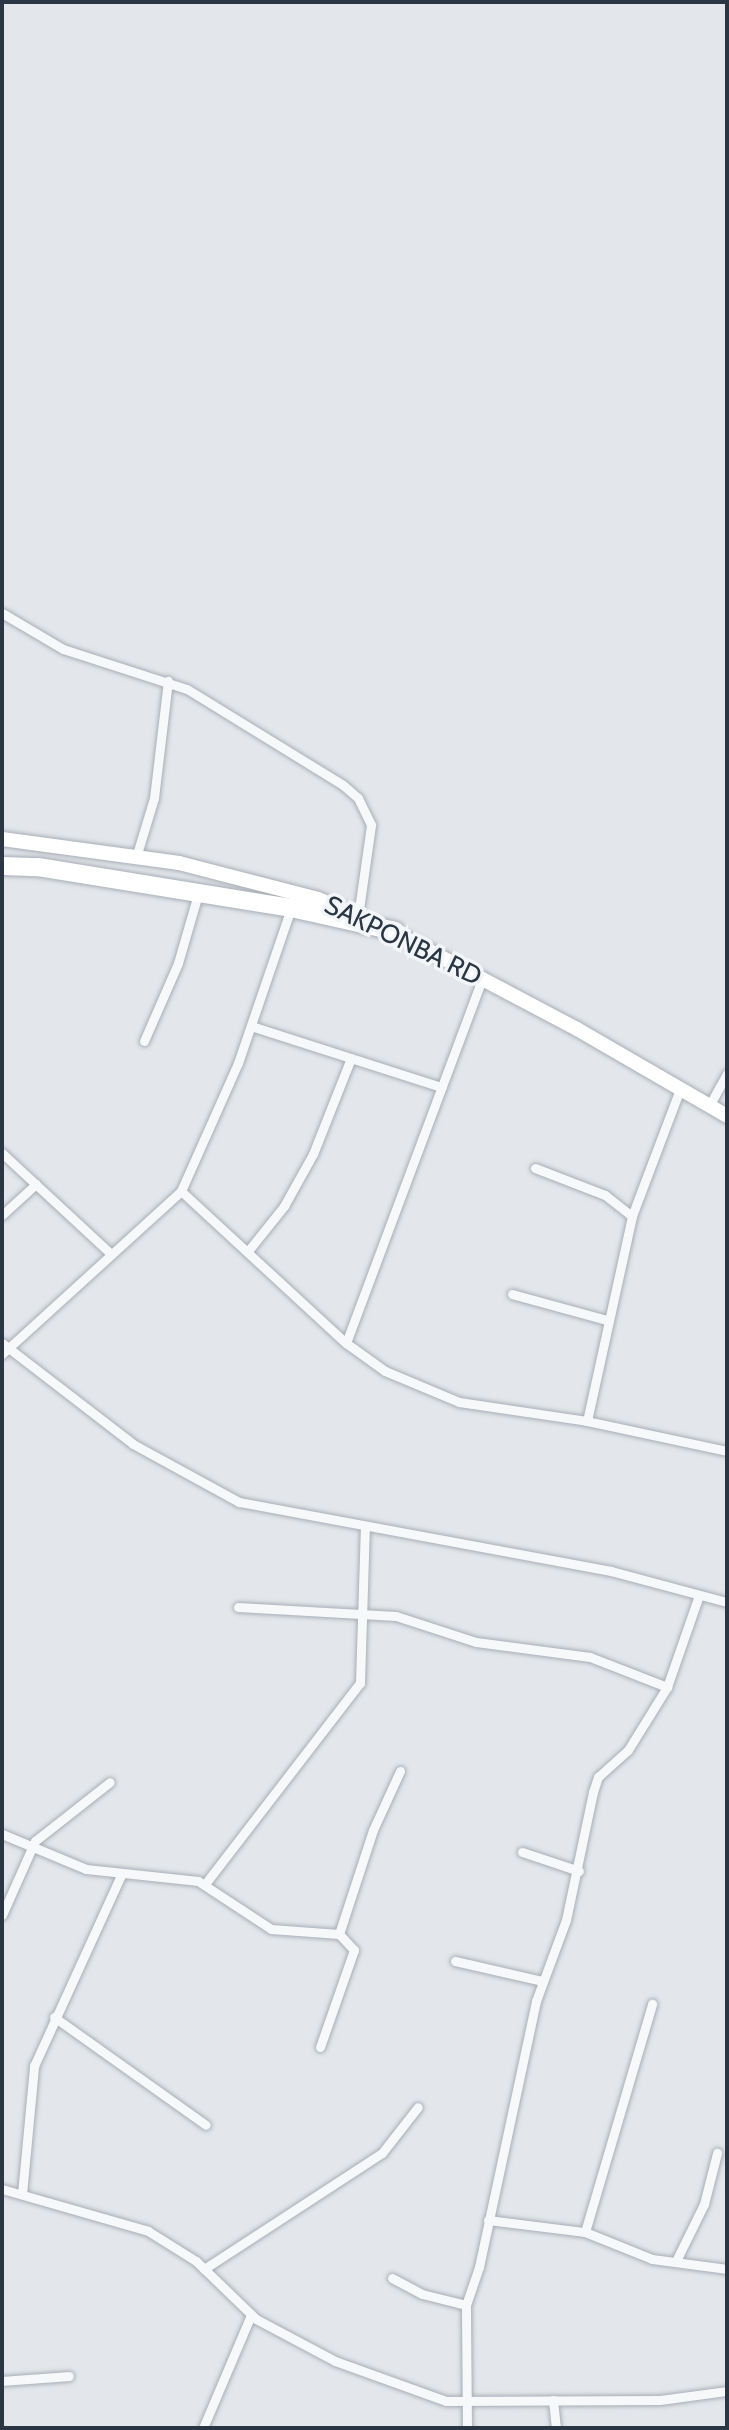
<!DOCTYPE html>
<html>
<head>
<meta charset="utf-8">
<style>
  body { margin:0 }
  #map { position:relative; width:729px; height:2430px; overflow:hidden; background:#e3e7eb; font-family:Cabin,sans-serif }
  div>[style] { position:absolute }
  [style*='--x'] { left:calc(var(--x)*1px); top:calc(var(--y)*1px); width:calc(var(--w)*1px); rotate:calc(var(--a)*1deg) }
  .roads { filter:drop-shadow(0 0 2px #a8aeb6) drop-shadow(0 0 2px #a8aeb6) }
  .street>* { height:9px; margin:-4.5px; padding:0 4.5px; transform-origin:4.5px; border-radius:4.5px; background:#f6f8f9 }
  .secondary>* { height:14px; margin:-7px; padding:0 7px; transform-origin:7px; border-radius:7px; background:#fff }
  .highway>* { height:18px; margin:-9px; padding:0 9px; transform-origin:9px; border-radius:9px; background:#fff }
  span { translate:-50% -50%; white-space:nowrap; text-align:center; line-height:1.15; -webkit-text-stroke:7px #f3f6f8; paint-order:stroke }
  .street-label { font-size:26px; color:#2b3644 }
  .frame { position:absolute; inset:0; border:4px solid #2b3644; pointer-events:none }
</style>
</head>
<body>
<div id="map">
  <div class="roads">
    <div class="street">
      <div style="--x:2;--y:613;--w:71;--a:30.5"></div>
      <div style="--x:63;--y:649;--w:130;--a:17.9"></div>
      <div style="--x:187;--y:689;--w:183;--a:31.6"></div>
      <div style="--x:343;--y:785;--w:20;--a:41"></div>
      <div style="--x:358;--y:798;--w:30;--a:64"></div>
      <div style="--x:371;--y:825;--w:92;--a:98.1"></div>
      <div style="--x:137;--y:854;--w:59;--a:-73.1"></div>
      <div style="--x:154;--y:798;--w:118;--a:-83.2"></div>
      <div style="--x:251;--y:1026;--w:200;--a:17.8"></div>
      <div style="--x:144;--y:1041;--w:85;--a:-66.4"></div>
      <div style="--x:178;--y:963;--w:72;--a:-73.8"></div>
      <div style="--x:709;--y:1106;--w:37;--a:-61"></div>
      <div style="--x:2;--y:1153;--w:149;--a:42.8"></div>
      <div style="--x:535;--y:1168;--w:75;--a:21.1"></div>
      <div style="--x:605;--y:1195;--w:34;--a:38"></div>
      <div style="--x:181;--y:1191;--w:224;--a:42.7"></div>
      <div style="--x:346;--y:1343;--w:48;--a:35.7"></div>
      <div style="--x:385;--y:1371;--w:80;--a:22.7"></div>
      <div style="--x:459;--y:1402;--w:129;--a:8.4"></div>
      <div style="--x:587;--y:1421;--w:143;--a:12.1"></div>
      <div style="--x:2;--y:1215;--w:46;--a:-42.4"></div>
      <div style="--x:248;--y:1251;--w:58;--a:-51.3"></div>
      <div style="--x:284;--y:1206;--w:60;--a:-60.9"></div>
      <div style="--x:313;--y:1154;--w:103;--a:-68.4"></div>
      <div style="--x:512;--y:1294;--w:98;--a:15.3"></div>
      <div style="--x:2;--y:1343;--w:165;--a:37.6"></div>
      <div style="--x:133;--y:1444;--w:121;--a:28.7"></div>
      <div style="--x:239;--y:1502;--w:378;--a:10.5"></div>
      <div style="--x:611;--y:1571;--w:120;--a:15"></div>
      <div style="--x:346;--y:1343;--w:389;--a:-69.5"></div>
      <div style="--x:2;--y:1354;--w:242;--a:-42.3"></div>
      <div style="--x:181;--y:1191;--w:140;--a:-66"></div>
      <div style="--x:238;--y:1063;--w:164;--a:-71.1"></div>
      <div style="--x:587;--y:1421;--w:210;--a:-77.6"></div>
      <div style="--x:632;--y:1216;--w:136;--a:-69.3"></div>
      <div style="--x:238;--y:1607;--w:158;--a:3.3"></div>
      <div style="--x:396;--y:1616;--w:84;--a:18"></div>
      <div style="--x:476;--y:1642;--w:115;--a:7.5"></div>
      <div style="--x:590;--y:1657;--w:83;--a:21.3"></div>
      <div style="--x:2;--y:1834;--w:91;--a:22.6"></div>
      <div style="--x:86;--y:1869;--w:113;--a:6.1"></div>
      <div style="--x:198;--y:1881;--w:87;--a:33.3"></div>
      <div style="--x:271;--y:1929;--w:68;--a:4.2"></div>
      <div style="--x:339;--y:1934;--w:109;--a:-71.9"></div>
      <div style="--x:373;--y:1830;--w:65;--a:-65.4"></div>
      <div style="--x:522;--y:1852;--w:60;--a:18.4"></div>
      <div style="--x:205;--y:1884;--w:254;--a:-52.4"></div>
      <div style="--x:360;--y:1683;--w:157;--a:-88.2"></div>
      <div style="--x:2;--y:1915;--w:81;--a:-66"></div>
      <div style="--x:35;--y:1841;--w:95;--a:-38.2"></div>
      <div style="--x:455;--y:1961;--w:89;--a:12.9"></div>
      <div style="--x:54;--y:2017;--w:186;--a:35.4"></div>
      <div style="--x:320;--y:2047;--w:103;--a:-70.7"></div>
      <div style="--x:354;--y:1950;--w:22;--a:-133"></div>
      <div style="--x:2;--y:2189;--w:152;--a:16"></div>
      <div style="--x:148;--y:2231;--w:57;--a:32"></div>
      <div style="--x:196;--y:2261;--w:83;--a:44"></div>
      <div style="--x:256;--y:2319;--w:89;--a:28"></div>
      <div style="--x:335;--y:2361;--w:118;--a:19.8"></div>
      <div style="--x:446;--y:2401;--w:214;--a:-0.3"></div>
      <div style="--x:660;--y:2400;--w:68;--a:-7.7"></div>
      <div style="--x:22;--y:2194;--w:129;--a:-84.6"></div>
      <div style="--x:34;--y:2066;--w:210;--a:-65.5"></div>
      <div style="--x:488;--y:2220;--w:98;--a:7.1"></div>
      <div style="--x:585;--y:2232;--w:72;--a:21.9"></div>
      <div style="--x:652;--y:2259;--w:76;--a:7.6"></div>
      <div style="--x:585;--y:2232;--w:238;--a:-73.6"></div>
      <div style="--x:676;--y:2261;--w:64;--a:-63.8"></div>
      <div style="--x:704;--y:2204;--w:53;--a:-75.7"></div>
      <div style="--x:204;--y:2269;--w:212;--a:-33.1"></div>
      <div style="--x:382;--y:2153;--w:58;--a:-52"></div>
      <div style="--x:392;--y:2278;--w:34;--a:28"></div>
      <div style="--x:422;--y:2294;--w:45;--a:14"></div>
      <div style="--x:2;--y:2381;--w:67;--a:-4.3"></div>
      <div style="--x:553;--y:2400;--w:28;--a:84"></div>
      <div style="--x:203;--y:2428;--w:123;--a:-67"></div>
      <div style="--x:467;--y:2428;--w:123;--a:-90.5"></div>
      <div style="--x:466;--y:2305;--w:40;--a:-71.1"></div>
      <div style="--x:479;--y:2267;--w:272;--a:-77.9"></div>
      <div style="--x:536;--y:2001;--w:86;--a:-69.7"></div>
      <div style="--x:566;--y:1920;--w:131;--a:-78.1"></div>
      <div style="--x:593;--y:1792;--w:16;--a:-72"></div>
      <div style="--x:598;--y:1777;--w:40;--a:-42"></div>
      <div style="--x:628;--y:1750;--w:74;--a:-58.2"></div>
      <div style="--x:667;--y:1687;--w:97;--a:-70.8"></div>
    </div>
    <div class="secondary">
      <div style="--x:2;--y:839;--w:179;--a:7.7"></div>
      <div style="--x:179;--y:863;--w:144;--a:14.5"></div>
      <div style="--x:318;--y:899;--w:47;--a:22.7"></div>
      <div style="--x:388;--y:929;--w:214;--a:27.9"></div>
      <div style="--x:577;--y:1029;--w:173;--a:30.1"></div>
    </div>
    <div class="highway">
      <div style="--x:2;--y:866;--w:36;--a:2"></div>
      <div style="--x:38;--y:867;--w:256;--a:9.2"></div>
      <div style="--x:291;--y:908;--w:107;--a:12.5"></div>
    </div>
  </div>
  <div class="street-label">
    <span style="left:403px;top:941px;rotate:26deg">SAKPONBA RD</span>
  </div>
  <div class="frame"></div>
</div>
</body>
</html>
